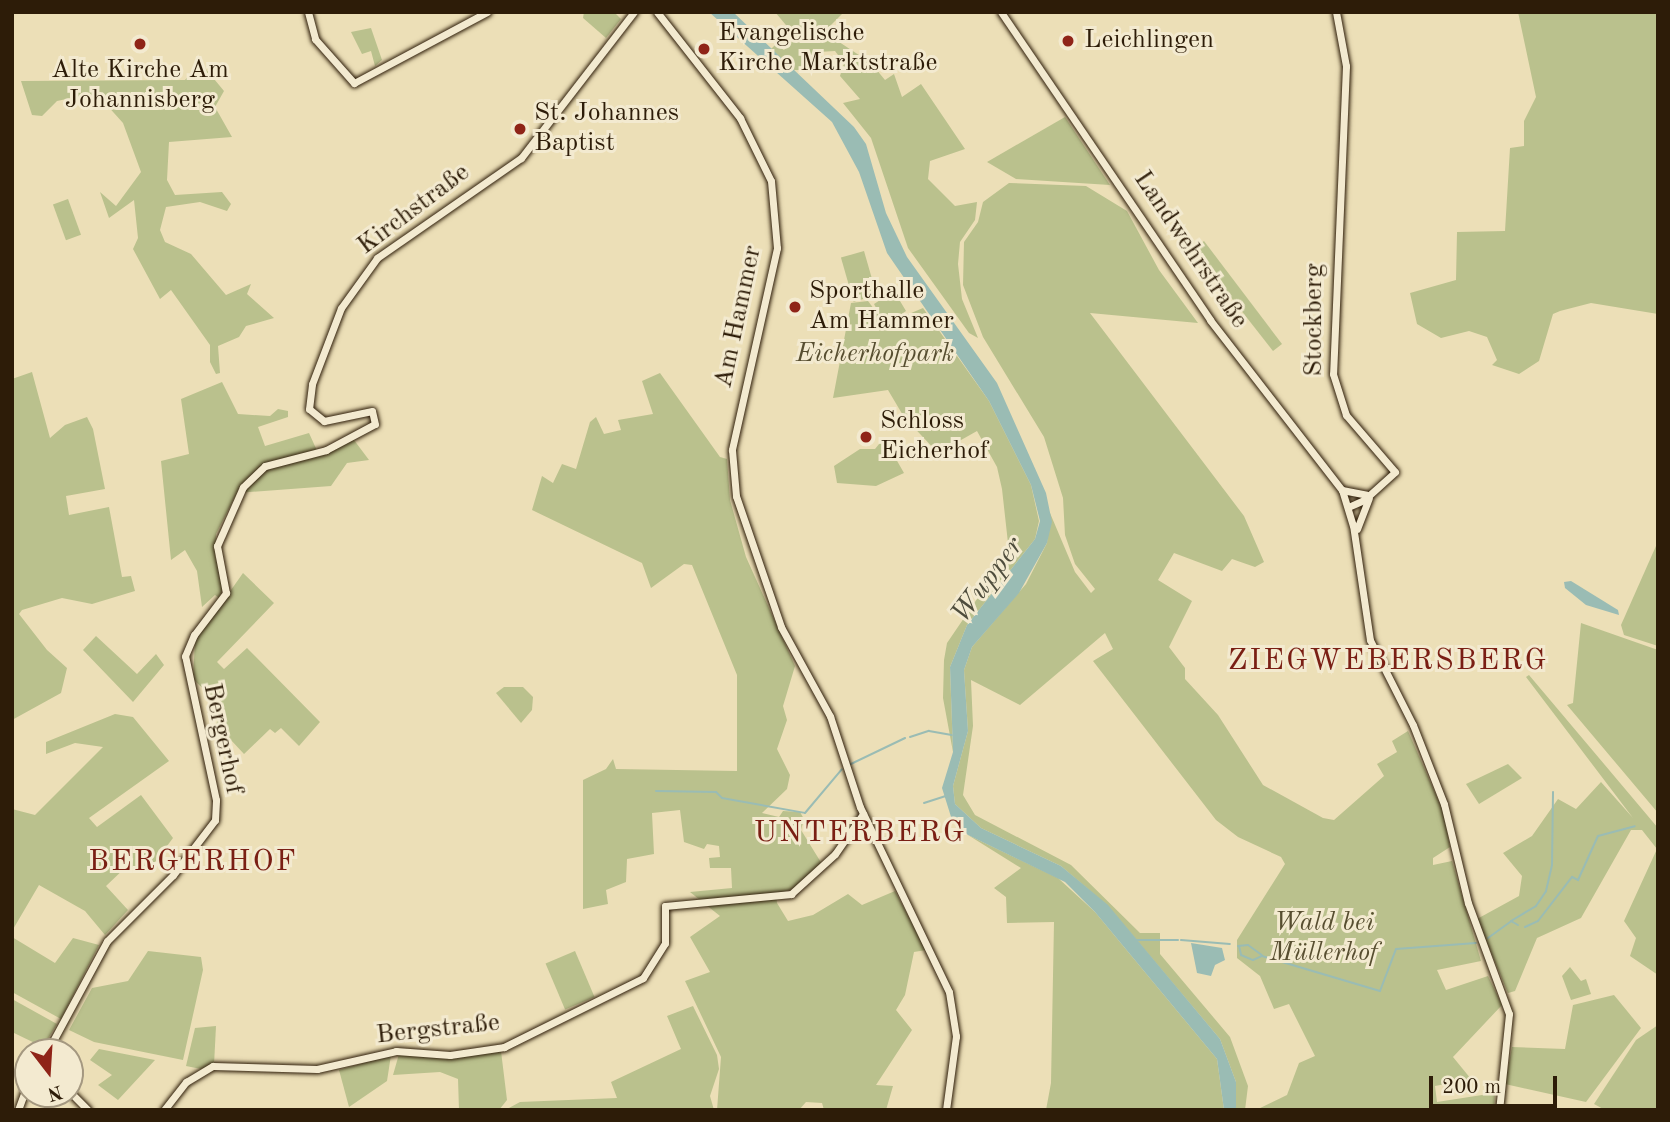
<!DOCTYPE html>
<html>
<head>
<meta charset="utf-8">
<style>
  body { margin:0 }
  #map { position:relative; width:1670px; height:1122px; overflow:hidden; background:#ecdfb7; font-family:"Old Standard TT",serif }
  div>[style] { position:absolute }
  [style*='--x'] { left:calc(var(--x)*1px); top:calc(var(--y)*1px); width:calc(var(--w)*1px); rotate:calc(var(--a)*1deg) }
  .green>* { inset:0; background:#bac18d; transform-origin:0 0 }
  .water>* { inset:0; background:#9abcb4 }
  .stream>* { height:2px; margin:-1px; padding:0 1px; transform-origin:1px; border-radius:1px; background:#9abcb4 }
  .roads { filter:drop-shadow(0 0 2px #2d1c08) drop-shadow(0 0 2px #2d1c08) }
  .secondary>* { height:7px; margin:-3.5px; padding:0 3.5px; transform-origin:3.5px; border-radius:3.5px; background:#f3ead0 }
  .dots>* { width:19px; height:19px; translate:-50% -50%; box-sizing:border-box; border:4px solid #f3ead0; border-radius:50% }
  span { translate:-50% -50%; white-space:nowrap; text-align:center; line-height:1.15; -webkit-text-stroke:6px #f3ead0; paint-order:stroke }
  .poi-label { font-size:26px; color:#2d1c08 }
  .left { translate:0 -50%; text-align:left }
  .street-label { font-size:26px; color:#2d1c08 }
  .park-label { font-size:26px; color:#574e30; font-style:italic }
  .water-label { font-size:28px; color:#4e4c3c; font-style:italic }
  .quarter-label { font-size:30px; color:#7a1f14; letter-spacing:2px }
  .frame { position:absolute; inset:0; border:14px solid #2d1c08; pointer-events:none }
  .north { position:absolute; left:14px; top:1038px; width:70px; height:70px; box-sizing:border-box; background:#f3ead0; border:2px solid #a49880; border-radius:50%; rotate:163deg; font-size:19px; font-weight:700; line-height:28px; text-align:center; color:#2d1c08 }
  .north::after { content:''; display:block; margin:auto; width:24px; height:32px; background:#8f2418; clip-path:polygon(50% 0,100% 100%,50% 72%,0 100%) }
  .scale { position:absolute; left:1429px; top:1076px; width:128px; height:32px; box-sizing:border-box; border:4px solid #2d1c08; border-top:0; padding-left:9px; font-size:21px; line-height:24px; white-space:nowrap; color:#2d1c08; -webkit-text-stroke:5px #f3ead0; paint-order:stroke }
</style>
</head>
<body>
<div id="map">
  <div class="green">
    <div style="clip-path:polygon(584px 12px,614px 12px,621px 19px,606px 38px,583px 18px)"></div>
    <div style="clip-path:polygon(775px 12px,844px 12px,824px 32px,871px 63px,885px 80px,894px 74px,902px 97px,921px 84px,965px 149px,930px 161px,928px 179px,955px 206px,977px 202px,975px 220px,960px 242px,958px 264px,962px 299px,978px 338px,969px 333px,908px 248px,871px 138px,843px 103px,860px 99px,840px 76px,844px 63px,835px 51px,818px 52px,809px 58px,806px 70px,794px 70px,771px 49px,776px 44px,784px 50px,796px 37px)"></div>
    <div style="clip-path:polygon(1518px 12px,1658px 12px,1658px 314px,1591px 303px,1560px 311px,1553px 314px,1539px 361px,1519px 374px,1492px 365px,1497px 360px,1487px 337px,1469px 331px,1441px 338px,1417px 324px,1410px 293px,1456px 280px,1457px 232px,1505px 231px,1510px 148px,1524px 146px,1524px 121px,1536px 97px)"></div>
    <div style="clip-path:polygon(371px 28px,382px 60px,375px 66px,371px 51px,362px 54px,351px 32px)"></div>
    <div style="clip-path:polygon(200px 62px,224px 91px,215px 107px,232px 137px,169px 142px,167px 180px,175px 195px,222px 192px,231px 204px,227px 211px,200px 202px,166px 207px,160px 230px,165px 242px,191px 254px,226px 295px,251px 284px,247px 294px,274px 318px,246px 326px,239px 337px,218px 346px,220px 373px,216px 374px,210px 362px,210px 345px,171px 290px,160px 299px,133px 249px,138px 238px,134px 200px,109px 218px,100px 192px,116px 206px,141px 172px,123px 123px,105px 103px,81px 96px,57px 101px,42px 116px,32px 115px,21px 81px,185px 80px)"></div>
    <div style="clip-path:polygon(1065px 117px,1110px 185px,1016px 179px,987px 162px)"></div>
    <div style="clip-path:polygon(1009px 183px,1086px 186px,1127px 211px,1159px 270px,1198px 323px,1090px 313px,1244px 516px,1264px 562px,1255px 567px,1232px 559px,1222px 571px,1174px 553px,1158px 580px,1192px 601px,1169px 647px,1185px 668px,1185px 679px,1218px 715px,1263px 785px,1323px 818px,1334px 820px,1384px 776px,1377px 764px,1397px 752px,1392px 741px,1408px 731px,1443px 811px,1450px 847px,1433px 858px,1433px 865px,1452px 861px,1481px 961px,1437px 970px,1446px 990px,1488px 976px,1502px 1005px,1453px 1057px,1471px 1079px,1435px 1086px,1437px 1102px,1495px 1093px,1494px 1110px,1256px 1110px,1287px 1095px,1299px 1063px,1315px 1056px,1289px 1004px,1274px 1009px,1260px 976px,1237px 958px,1237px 940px,1285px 864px,1281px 857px,1238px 837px,1216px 820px,1093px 661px,1113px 649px,1105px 633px,1020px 705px,971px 680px,973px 726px,963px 795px,975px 815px,1071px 865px,1140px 933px,1160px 933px,1160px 954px,1230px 1037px,1248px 1086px,1245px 1110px,1236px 1110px,1236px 1082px,1220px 1039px,1108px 906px,1061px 866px,981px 828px,955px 804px,953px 786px,968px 731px,964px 670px,972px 647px,1026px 584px,1047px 543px,1050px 513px,1075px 572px,1091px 593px,1095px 589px,1075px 564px,1065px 535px,1063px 498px,1044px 437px,983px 337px,963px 285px,964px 242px,978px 222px,983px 202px)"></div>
    <div style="left:68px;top:199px;width:38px;height:16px;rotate:70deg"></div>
    <div style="clip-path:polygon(1204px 241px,1282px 344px,1273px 351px,1193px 249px)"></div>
    <div style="left:864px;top:251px;width:46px;height:24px;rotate:74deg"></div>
    <div style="clip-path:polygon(894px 291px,906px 311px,890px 322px,923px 308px,989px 401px,1031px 485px,1039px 521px,1035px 539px,967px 625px,950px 667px,953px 752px,943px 698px,944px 660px,947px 643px,1009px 552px,1002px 489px,997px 467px,977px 431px,938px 453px,904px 417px,888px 390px,833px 398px,851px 303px,868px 301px,883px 321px,874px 304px)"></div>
    <div style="clip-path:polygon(32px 372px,50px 438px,65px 425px,87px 417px,93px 429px,105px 489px,66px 496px,69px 515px,109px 507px,122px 577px,131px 576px,135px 591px,92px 604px,62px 598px,22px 610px,19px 614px,47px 650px,67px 668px,61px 693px,12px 720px,12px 379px)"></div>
    <div style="clip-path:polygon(660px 373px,720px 457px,727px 459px,730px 500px,746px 557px,795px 666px,783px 706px,787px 720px,777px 749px,790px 775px,787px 789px,762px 813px,779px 817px,783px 811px,800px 812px,804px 819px,801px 830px,822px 864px,802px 885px,776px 895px,777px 903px,788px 921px,813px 915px,848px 894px,862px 905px,895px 891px,926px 950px,914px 952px,905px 995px,896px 1010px,912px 1030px,876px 1085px,893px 1086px,886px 1110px,824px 1110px,822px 1103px,806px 1102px,799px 1110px,717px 1110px,721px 1057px,685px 981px,710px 972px,690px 937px,720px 916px,690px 892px,732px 888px,731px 868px,710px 868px,709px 858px,720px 857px,719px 846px,707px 844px,704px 849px,684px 842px,680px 810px,652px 813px,654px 854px,627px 859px,626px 882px,606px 890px,608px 904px,583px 909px,583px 780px,606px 769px,613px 759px,616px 769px,737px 771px,737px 675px,692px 565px,684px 564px,651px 588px,642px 563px,532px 510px,542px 476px,553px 483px,562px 464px,576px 469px,590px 422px,596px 417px,604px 434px,621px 430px,618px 420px,653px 414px,642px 381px)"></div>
    <div style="clip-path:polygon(222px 382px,238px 414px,270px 416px,278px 409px,288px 411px,288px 417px,258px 427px,265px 446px,309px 433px,319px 455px,354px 440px,369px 460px,347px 463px,331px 486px,237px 493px,216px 534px,215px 557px,225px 583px,219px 598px,215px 595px,202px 607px,197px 571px,185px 550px,171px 560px,161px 461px,189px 454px,181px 399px)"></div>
    <div style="clip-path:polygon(884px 438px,904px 473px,876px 486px,837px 483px,834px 466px,860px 449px,875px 449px)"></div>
    <div style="clip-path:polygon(1656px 546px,1658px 546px,1658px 646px,1624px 635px,1621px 625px)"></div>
    <div style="clip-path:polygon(243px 573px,274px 603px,217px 662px,224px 669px,247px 648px,320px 722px,299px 746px,281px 728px,275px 733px,270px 729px,244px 754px,216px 724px,224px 709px,193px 679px,195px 641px)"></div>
    <div style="clip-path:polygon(1581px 623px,1658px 650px,1658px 813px,1567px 705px,1573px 703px)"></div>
    <div style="clip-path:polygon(96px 636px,137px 674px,156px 654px,164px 665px,133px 702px,83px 650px)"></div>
    <div style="clip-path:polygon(1529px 675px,1658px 828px,1658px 975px,1630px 956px,1636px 938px,1624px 921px,1657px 849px,1642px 830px,1631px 830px,1581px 918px,1537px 938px,1515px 991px,1508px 993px,1477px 919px,1519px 896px,1522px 876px,1503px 853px,1532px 836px,1558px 799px,1576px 809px,1601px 782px,1633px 818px,1526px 677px)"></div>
    <div style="clip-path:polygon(504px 687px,523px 687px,533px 697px,532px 710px,521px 723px,496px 693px)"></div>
    <div style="clip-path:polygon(115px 714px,133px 717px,169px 761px,89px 818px,97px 827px,141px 795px,173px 838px,149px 870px,127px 866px,106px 886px,128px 910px,105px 935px,85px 911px,39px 885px,12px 931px,12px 809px,35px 815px,103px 747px,75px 743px,46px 754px,46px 742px)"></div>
    <div style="clip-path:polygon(1508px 764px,1522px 778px,1479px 804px,1466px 784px)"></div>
    <div style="clip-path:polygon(968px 835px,1058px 878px,1095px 912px,1217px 1059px,1224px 1110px,1046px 1110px,1051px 1083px,1054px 922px,1007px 923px,1006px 897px,994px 888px,1021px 868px)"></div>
    <div style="clip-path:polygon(12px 937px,55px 963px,73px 938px,99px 945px,61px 1019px,12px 992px)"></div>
    <div style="clip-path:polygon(148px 951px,201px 957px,203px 970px,183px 1060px,94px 1042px,69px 1030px,92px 988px,128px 981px)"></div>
    <div style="left:575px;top:951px;width:50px;height:32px;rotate:67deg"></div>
    <div style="clip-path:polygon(1570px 967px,1581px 981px,1586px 979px,1591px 994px,1571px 1000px,1562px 976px)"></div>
    <div style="clip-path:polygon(1614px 995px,1641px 1028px,1586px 1102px,1505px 1084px,1512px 1047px,1565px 1049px,1573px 1005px)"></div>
    <div style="clip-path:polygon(12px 999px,57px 1024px,43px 1047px,12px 1032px)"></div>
    <div style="clip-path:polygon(693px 1006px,717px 1055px,719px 1069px,710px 1096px,714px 1110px,505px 1110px,520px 1102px,617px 1098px,611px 1082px,681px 1049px,667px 1016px)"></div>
    <div style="clip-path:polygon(1658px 1025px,1658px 1110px,1605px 1110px,1594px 1104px,1636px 1040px)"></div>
    <div style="clip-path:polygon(216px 1026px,214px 1065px,201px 1069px,186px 1066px,195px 1028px)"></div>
    <div style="clip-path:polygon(99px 1049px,155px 1060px,118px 1100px,98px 1085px,112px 1075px,90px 1060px)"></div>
    <div style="clip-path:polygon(501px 1051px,507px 1100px,499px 1110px,459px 1110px,458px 1079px,440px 1072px,393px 1075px,399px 1054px)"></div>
    <div style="clip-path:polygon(391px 1055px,387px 1081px,349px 1107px,339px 1070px)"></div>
  </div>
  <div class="water">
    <div style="clip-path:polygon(709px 12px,733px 12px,854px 127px,866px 144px,886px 213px,907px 257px,997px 383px,1046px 493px,1052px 522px,1047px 543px,1019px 593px,972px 647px,964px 670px,968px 731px,953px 786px,955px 804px,981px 828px,1061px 866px,1108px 905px,1220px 1039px,1236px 1082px,1236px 1110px,1224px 1110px,1217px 1059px,1095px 912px,1065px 882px,968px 835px,952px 820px,942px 788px,953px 752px,950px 667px,967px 625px,1035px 539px,1040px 521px,1031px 485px,989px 401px,887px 253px,859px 172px,832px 122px)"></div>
    <div style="clip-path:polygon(1571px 581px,1618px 610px,1619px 615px,1586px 605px,1565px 588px,1564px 582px)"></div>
    <div style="clip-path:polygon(1191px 943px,1222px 948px,1225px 960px,1215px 965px,1211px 976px,1197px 973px)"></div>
  </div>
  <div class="stream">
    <div style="--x:910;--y:737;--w:20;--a:-18"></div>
    <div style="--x:929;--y:731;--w:23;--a:10"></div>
    <div style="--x:851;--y:764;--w:60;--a:-25.7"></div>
    <div style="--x:656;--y:791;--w:60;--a:1"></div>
    <div style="--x:716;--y:792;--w:8;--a:45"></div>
    <div style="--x:722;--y:798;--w:84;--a:10.2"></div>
    <div style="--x:805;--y:813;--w:57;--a:-49.9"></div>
    <div style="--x:924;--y:803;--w:22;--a:-18"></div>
    <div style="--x:1511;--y:921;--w:29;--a:-31"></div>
    <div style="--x:1536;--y:906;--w:18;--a:-56"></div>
    <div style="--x:1546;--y:891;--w:27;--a:-77"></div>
    <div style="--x:1552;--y:865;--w:73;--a:-89.2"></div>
    <div style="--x:1525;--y:927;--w:14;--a:-25"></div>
    <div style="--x:1538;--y:921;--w:56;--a:-52.3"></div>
    <div style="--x:1572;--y:877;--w:7;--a:27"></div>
    <div style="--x:1578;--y:880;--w:48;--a:-65.6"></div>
    <div style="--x:1598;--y:836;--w:38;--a:-15"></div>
    <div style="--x:1488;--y:938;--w:29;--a:-36"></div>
    <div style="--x:1511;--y:921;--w:8;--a:30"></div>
    <div style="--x:1134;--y:940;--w:44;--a:0"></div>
    <div style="--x:1181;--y:940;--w:49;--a:4.7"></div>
    <div style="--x:1238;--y:946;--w:10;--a:-6"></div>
    <div style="--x:1248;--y:945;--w:17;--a:36"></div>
    <div style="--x:1239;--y:946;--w:9;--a:77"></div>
    <div style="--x:1241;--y:955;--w:13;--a:23"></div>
    <div style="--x:1253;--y:960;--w:10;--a:-24"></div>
    <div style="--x:1262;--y:956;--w:123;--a:16.5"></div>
    <div style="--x:1380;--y:991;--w:45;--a:-69.1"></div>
    <div style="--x:1396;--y:949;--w:80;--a:-4.3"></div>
  </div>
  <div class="roads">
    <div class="secondary">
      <div style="--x:308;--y:12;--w:28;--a:75"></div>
      <div style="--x:315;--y:39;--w:59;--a:48.4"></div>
      <div style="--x:354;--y:83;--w:151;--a:-28.1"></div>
      <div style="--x:657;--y:12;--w:135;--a:51.9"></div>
      <div style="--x:740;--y:118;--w:70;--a:63.8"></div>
      <div style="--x:771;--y:181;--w:67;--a:84.9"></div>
      <div style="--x:777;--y:248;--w:207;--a:102.6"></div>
      <div style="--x:732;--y:450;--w:46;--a:85"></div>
      <div style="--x:736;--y:496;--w:139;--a:71"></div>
      <div style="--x:781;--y:627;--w:102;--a:61.2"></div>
      <div style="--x:830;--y:716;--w:96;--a:71.8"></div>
      <div style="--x:860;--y:807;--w:205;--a:64.3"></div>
      <div style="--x:949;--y:992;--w:45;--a:81"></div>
      <div style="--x:956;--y:1036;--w:75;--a:97.7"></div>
      <div style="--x:1001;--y:12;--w:372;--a:55.8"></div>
      <div style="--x:1210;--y:320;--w:215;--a:52.2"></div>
      <div style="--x:1342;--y:490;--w:37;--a:73"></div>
      <div style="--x:1353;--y:525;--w:116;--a:81.6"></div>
      <div style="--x:1370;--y:640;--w:95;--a:63.2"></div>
      <div style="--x:1413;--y:725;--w:85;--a:68.6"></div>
      <div style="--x:1444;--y:804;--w:102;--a:76.4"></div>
      <div style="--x:1468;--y:903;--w:118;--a:69.7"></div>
      <div style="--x:1509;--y:1014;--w:97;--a:95.9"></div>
      <div style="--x:1336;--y:12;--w:55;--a:79.5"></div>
      <div style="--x:1346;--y:66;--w:308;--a:92.4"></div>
      <div style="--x:1333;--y:374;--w:43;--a:72.4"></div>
      <div style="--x:1346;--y:415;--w:75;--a:49.3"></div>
      <div style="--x:1395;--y:472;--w:42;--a:137.9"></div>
      <div style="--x:1364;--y:500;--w:17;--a:156"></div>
      <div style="--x:1342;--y:490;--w:25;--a:11"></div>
      <div style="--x:1357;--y:529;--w:33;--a:-69"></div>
      <div style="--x:47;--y:1052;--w:126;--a:-61.6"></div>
      <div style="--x:107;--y:941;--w:93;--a:-45"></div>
      <div style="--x:173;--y:875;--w:69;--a:-52.6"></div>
      <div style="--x:215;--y:820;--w:20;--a:-87"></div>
      <div style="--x:216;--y:800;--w:147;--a:-102.1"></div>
      <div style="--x:185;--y:656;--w:23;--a:-67"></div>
      <div style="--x:194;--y:635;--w:53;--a:-52.7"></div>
      <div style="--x:226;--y:593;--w:48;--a:-100.8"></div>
      <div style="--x:217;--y:546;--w:64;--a:-66.2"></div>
      <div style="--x:243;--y:487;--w:30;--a:-44"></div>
      <div style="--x:265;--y:466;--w:63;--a:-14.7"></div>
      <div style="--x:326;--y:450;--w:55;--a:-28"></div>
      <div style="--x:375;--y:424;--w:13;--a:-103"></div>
      <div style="--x:372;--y:411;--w:49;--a:168.2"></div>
      <div style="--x:324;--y:421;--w:19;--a:-141"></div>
      <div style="--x:309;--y:409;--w:25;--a:-83"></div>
      <div style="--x:312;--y:384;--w:81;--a:-69.1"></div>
      <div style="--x:341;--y:308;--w:62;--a:-54.2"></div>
      <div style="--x:377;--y:258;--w:175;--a:-34.8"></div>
      <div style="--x:521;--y:158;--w:185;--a:-52.3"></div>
      <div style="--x:70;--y:1092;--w:25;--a:45"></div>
      <div style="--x:18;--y:1110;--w:29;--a:-70"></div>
      <div style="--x:164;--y:1110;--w:36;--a:-52"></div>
      <div style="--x:186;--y:1082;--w:31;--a:-31"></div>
      <div style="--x:213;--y:1066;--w:104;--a:1.7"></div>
      <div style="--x:317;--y:1069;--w:81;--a:-12.8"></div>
      <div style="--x:396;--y:1051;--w:54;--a:4.2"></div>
      <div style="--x:450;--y:1055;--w:55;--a:-8.4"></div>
      <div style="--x:504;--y:1047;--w:155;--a:-26.4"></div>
      <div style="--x:643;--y:978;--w:41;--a:-57.8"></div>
      <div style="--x:665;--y:943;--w:37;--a:-90"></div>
      <div style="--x:665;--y:906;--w:127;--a:-5.4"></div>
      <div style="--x:791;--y:894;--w:59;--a:-42.3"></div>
      <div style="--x:835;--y:854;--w:49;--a:-55"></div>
    </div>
  </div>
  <div class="dots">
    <div style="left:1068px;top:41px;background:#8f2418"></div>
    <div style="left:140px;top:44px;background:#8f2418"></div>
    <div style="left:704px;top:49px;background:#8f2418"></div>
    <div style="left:520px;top:129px;background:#8f2418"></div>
    <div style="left:795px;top:307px;background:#8f2418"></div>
    <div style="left:866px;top:437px;background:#8f2418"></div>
  </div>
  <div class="poi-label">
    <span class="left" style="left:718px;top:49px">Evangelische<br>Kirche Marktstraße</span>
    <span class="left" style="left:1084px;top:41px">Leichlingen</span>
    <span style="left:140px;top:86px">Alte Kirche Am<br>Johannisberg</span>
    <span class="left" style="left:534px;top:129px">St. Johannes<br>Baptist</span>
    <span class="left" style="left:809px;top:307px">Sporthalle<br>Am Hammer</span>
    <span class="left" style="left:880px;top:437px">Schloss<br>Eicherhof</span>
  </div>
  <div class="street-label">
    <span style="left:414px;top:210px;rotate:-37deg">Kirchstraße</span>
    <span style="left:1190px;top:250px;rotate:56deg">Landwehrstraße</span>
    <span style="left:739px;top:317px;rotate:-78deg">Am Hammer</span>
    <span style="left:1315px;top:320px;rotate:-90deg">Stockberg</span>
    <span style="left:222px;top:739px;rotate:78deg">Bergerhof</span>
    <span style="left:438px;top:1030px;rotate:-6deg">Bergstraße</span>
  </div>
  <div class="park-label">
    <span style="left:875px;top:355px">Eicherhofpark</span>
    <span style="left:1324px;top:939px">Wald bei<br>Müllerhof</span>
  </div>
  <div class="water-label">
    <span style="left:988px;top:581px;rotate:-53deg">Wupper</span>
  </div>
  <div class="quarter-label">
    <span style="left:1388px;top:661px">ZIEGWEBERSBERG</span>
    <span style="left:860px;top:833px">UNTERBERG</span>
    <span style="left:193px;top:862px">BERGERHOF</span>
  </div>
  <div class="frame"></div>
  <div class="north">N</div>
  <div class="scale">200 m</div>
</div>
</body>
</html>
